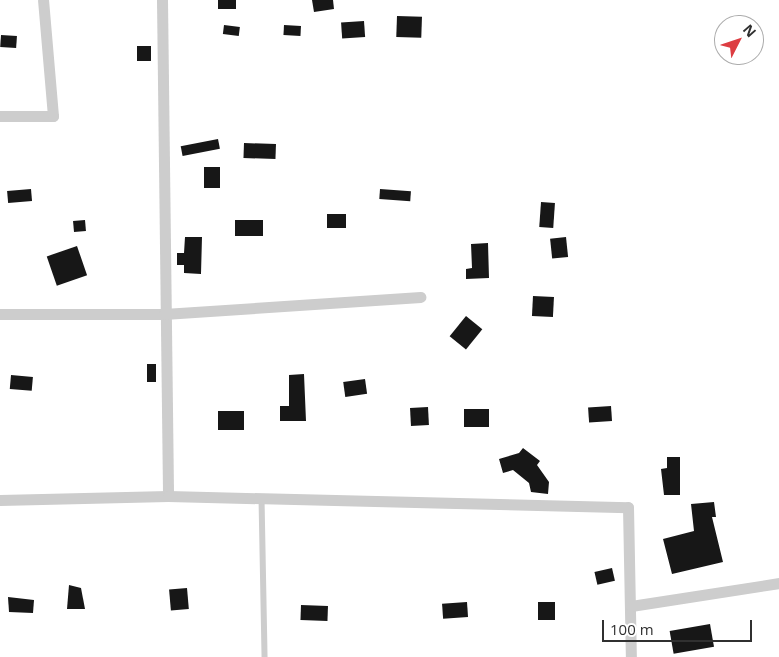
<!DOCTYPE html>
<html>
<head>
<meta charset="utf-8">
<style>
  body { margin:0 }
  #map { position:relative; width:779px; height:657px; overflow:hidden; background:#fff; font-family:"Open Sans",sans-serif }
  div>[style] { position:absolute }
  [style*='--x'] { left:calc(var(--x)*1px); top:calc(var(--y)*1px); width:calc(var(--w)*1px); rotate:calc(var(--a)*1deg) }
  .building>* { inset:0; background:#171717; transform-origin:0 0 }
  .lane>* { height:5.5px; margin:-2.75px; padding:0 2.75px; transform-origin:2.75px; border-radius:2.75px; background:#cdcdcd }
  .street>* { height:11px; margin:-5.5px; padding:0 5.5px; transform-origin:5.5px; border-radius:5.5px; background:#cdcdcd }
  span { translate:-50% -50%; white-space:nowrap; text-align:center; line-height:1.15; -webkit-text-stroke:5px #fff; paint-order:stroke }
  .north { position:absolute; left:714px; top:15px; width:50px; height:50px; box-sizing:border-box; background:#fff; border:1px solid #acacac; border-radius:50%; rotate:49deg; font-size:14px; font-weight:700; line-height:20px; text-align:center; color:#303030 }
  .north::after { content:''; display:block; margin:auto; width:18px; height:22px; background:#dd3d42; clip-path:polygon(50% 0,100% 100%,50% 72%,0 100%) }
  .scale { position:absolute; left:602px; top:620px; width:150px; height:22px; box-sizing:border-box; border:2px solid #303030; border-top:0; padding-left:6px; font-size:15px; line-height:18px; white-space:nowrap; color:#303030; -webkit-text-stroke:4px #fff; paint-order:stroke }
</style>
</head>
<body>
<div id="map">
  <div class="building">
    <div style="left:218px;top:0;width:18px;height:9px"></div>
    <div style="clip-path:polygon(312px 0,333px 0,334px 9px,314px 12px)"></div>
    <div style="left:397px;top:16px;width:25px;height:21px;rotate:2deg"></div>
    <div style="left:364px;top:21px;width:16px;height:23px;rotate:86deg"></div>
    <div style="left:224px;top:25px;width:16px;height:9px;rotate:7deg"></div>
    <div style="left:284px;top:25px;width:17px;height:10px;rotate:3deg"></div>
    <div style="left:1px;top:35px;width:16px;height:12px;rotate:4deg"></div>
    <div style="left:137px;top:46px;width:14px;height:15px"></div>
    <div style="left:218px;top:139px;width:10px;height:38px;rotate:79deg"></div>
    <div style="left:244px;top:143px;width:32px;height:15px;rotate:2deg"></div>
    <div style="left:204px;top:167px;width:16px;height:21px"></div>
    <div style="left:31px;top:189px;width:12px;height:24px;rotate:85deg"></div>
    <div style="left:380px;top:189px;width:31px;height:10px;rotate:4deg"></div>
    <div style="left:541px;top:202px;width:14px;height:25px;rotate:4deg"></div>
    <div style="left:327px;top:214px;width:19px;height:14px"></div>
    <div style="left:85px;top:220px;width:11px;height:12px;rotate:85deg"></div>
    <div style="left:235px;top:220px;width:28px;height:16px"></div>
    <div style="clip-path:polygon(185px 237px,202px 237px,201px 274px,184px 273px,184px 265px,177px 265px,177px 253px,184px 253px)"></div>
    <div style="left:566px;top:237px;width:20px;height:16px;rotate:84deg"></div>
    <div style="clip-path:polygon(488px 243px,489px 278px,466px 279px,466px 269px,472px 268px,471px 244px)"></div>
    <div style="left:77px;top:246px;width:31px;height:32px;rotate:71deg"></div>
    <div style="left:533px;top:296px;width:21px;height:20px;rotate:3deg"></div>
    <div style="left:466px;top:316px;width:21px;height:26px;rotate:39deg"></div>
    <div style="left:147px;top:364px;width:9px;height:18px"></div>
    <div style="clip-path:polygon(304px 374px,306px 421px,280px 421px,280px 406px,289px 406px,289px 375px)"></div>
    <div style="left:11px;top:375px;width:22px;height:14px;rotate:5deg"></div>
    <div style="left:365px;top:379px;width:15px;height:22px;rotate:82deg"></div>
    <div style="left:611px;top:406px;width:15px;height:23px;rotate:86deg"></div>
    <div style="left:428px;top:407px;width:18px;height:18px;rotate:87deg"></div>
    <div style="left:464px;top:409px;width:25px;height:18px"></div>
    <div style="left:218px;top:411px;width:26px;height:19px"></div>
    <div style="clip-path:polygon(523px 448px,540px 461px,537px 465px,549px 482px,548px 494px,531px 492px,529px 483px,513px 470px,503px 473px,499px 459px,519px 453px)"></div>
    <div style="clip-path:polygon(667px 457px,680px 457px,680px 495px,664px 495px,661px 469px,667px 468px)"></div>
    <div style="clip-path:polygon(714px 502px,716px 517px,712px 517px,723px 562px,672px 574px,663px 539px,694px 531px,691px 504px)"></div>
    <div style="left:612px;top:568px;width:13px;height:18px;rotate:77deg"></div>
    <div style="clip-path:polygon(69px 585px,81px 588px,85px 609px,67px 609px)"></div>
    <div style="left:187px;top:588px;width:21px;height:18px;rotate:85deg"></div>
    <div style="clip-path:polygon(8px 597px,34px 600px,33px 613px,9px 612px)"></div>
    <div style="left:467px;top:602px;width:15px;height:25px;rotate:86deg"></div>
    <div style="left:555px;top:602px;width:18px;height:17px;rotate:90deg"></div>
    <div style="left:301px;top:605px;width:27px;height:15px;rotate:2deg"></div>
    <div style="left:710px;top:624px;width:23px;height:41px;rotate:80deg"></div>
  </div>
  <div class="lane">
    <div style="--x:262;--y:498;--w:159;--a:88.9"></div>
  </div>
  <div class="street">
    <div style="--x:162;--y:0;--w:496;--a:89.3"></div>
    <div style="--x:0;--y:116;--w:53;--a:0"></div>
    <div style="--x:53;--y:116;--w:116;--a:-94.9"></div>
    <div style="--x:0;--y:314;--w:164;--a:0"></div>
    <div style="--x:164;--y:314;--w:257;--a:-3.8"></div>
    <div style="--x:0;--y:500;--w:168;--a:-1.4"></div>
    <div style="--x:168;--y:496;--w:460;--a:1.4"></div>
    <div style="--x:628;--y:507;--w:150;--a:88.9"></div>
    <div style="--x:631;--y:606;--w:150;--a:-8.8"></div>
  </div>
  <div class="north">N</div>
  <div class="scale">100 m</div>
</div>
</body>
</html>
